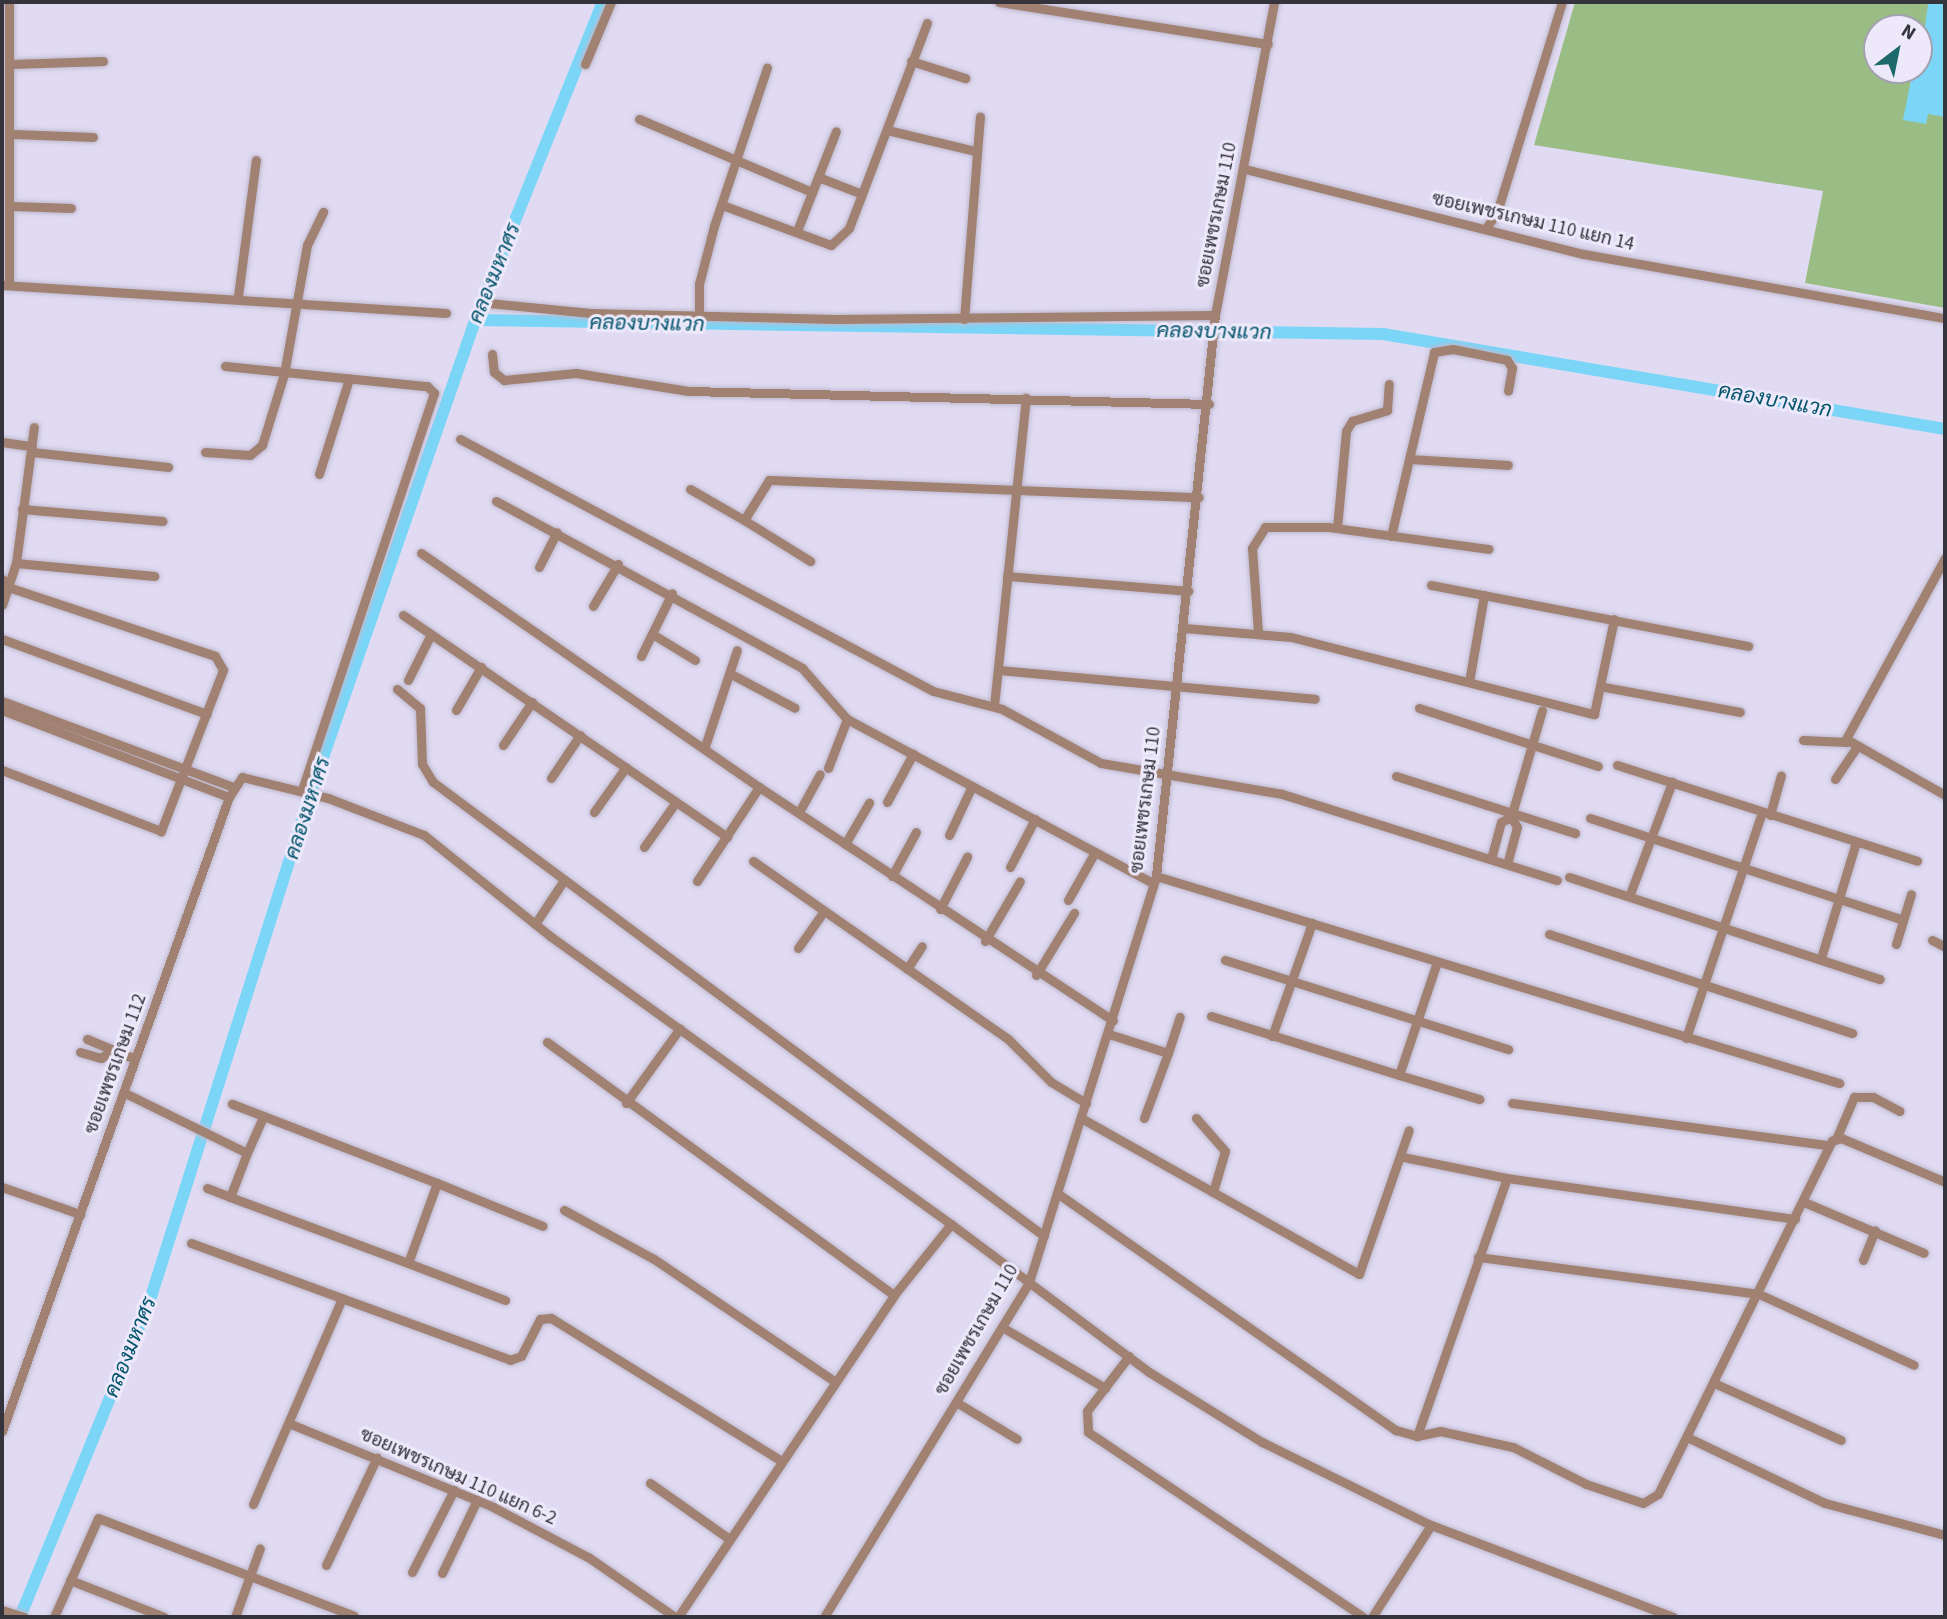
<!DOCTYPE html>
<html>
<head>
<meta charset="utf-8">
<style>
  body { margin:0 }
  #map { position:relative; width:1947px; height:1619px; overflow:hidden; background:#e0dbf2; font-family:"Source Sans 3",Sarabun,sans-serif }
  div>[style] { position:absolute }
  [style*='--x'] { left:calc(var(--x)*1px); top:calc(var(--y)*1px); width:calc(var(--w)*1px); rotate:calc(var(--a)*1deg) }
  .green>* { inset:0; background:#9abd85 }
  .water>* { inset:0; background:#7bd5f7 }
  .canal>* { height:12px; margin:-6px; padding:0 6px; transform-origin:6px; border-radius:6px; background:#7bd5f7 }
  .roads { filter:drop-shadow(0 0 2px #beb9ce) drop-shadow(0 0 2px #beb9ce) }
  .street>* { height:9px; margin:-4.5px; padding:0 4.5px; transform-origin:4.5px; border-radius:4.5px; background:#a08172 }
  span { translate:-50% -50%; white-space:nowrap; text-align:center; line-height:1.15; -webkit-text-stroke:6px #ede9fb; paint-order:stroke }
  .street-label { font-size:19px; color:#35333c }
  .water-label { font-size:21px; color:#03546b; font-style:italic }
  .frame { position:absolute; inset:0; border:4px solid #35333c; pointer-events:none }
  .north { position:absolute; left:1863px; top:14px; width:70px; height:70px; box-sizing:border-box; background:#ede9fb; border:2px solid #a3a0af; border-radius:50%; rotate:32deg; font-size:19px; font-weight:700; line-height:28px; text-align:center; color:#35333c }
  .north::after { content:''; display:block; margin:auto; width:24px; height:32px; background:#1c696b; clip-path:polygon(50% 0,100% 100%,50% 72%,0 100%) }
</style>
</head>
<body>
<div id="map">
  <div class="green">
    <div style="clip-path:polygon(evenodd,1575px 2px,1945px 2px,1945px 308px,1805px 283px,1823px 191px,1534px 145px,1575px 2px,1877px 28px,1919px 28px,1919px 70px,1877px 70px,1877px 28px)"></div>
  </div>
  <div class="water">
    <div style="clip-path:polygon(1945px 2px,1945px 117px,1928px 114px,1926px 124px,1903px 120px,1913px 70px,1919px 70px,1928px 4px)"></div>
  </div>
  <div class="canal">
    <div style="--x:475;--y:320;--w:908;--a:0.88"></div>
    <div style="--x:1383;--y:334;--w:570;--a:9.59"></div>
    <div style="--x:20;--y:1617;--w:343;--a:-67.7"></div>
    <div style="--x:150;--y:1300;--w:536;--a:-72.41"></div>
    <div style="--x:312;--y:789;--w:497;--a:-70.8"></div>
    <div style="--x:475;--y:320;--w:343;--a:-68.1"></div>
  </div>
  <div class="roads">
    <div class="street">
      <div style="--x:9;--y:2;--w:283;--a:90"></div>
      <div style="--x:999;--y:2;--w:272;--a:8.9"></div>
      <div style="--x:911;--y:61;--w:57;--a:17.5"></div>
      <div style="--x:10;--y:64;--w:93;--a:-1.8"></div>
      <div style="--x:585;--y:64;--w:67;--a:-67.2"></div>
      <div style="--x:639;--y:119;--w:188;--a:22.9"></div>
      <div style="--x:887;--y:130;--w:90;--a:13.4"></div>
      <div style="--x:13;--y:134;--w:80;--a:2.1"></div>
      <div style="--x:1245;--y:169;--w:349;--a:14.1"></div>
      <div style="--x:1584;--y:254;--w:367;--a:10.1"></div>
      <div style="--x:818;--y:177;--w:47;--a:21.1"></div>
      <div style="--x:862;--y:194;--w:183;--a:-69.2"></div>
      <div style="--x:722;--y:205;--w:116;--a:20.2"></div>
      <div style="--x:831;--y:245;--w:25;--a:-43"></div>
      <div style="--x:849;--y:228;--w:36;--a:-69"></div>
      <div style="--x:12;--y:206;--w:59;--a:1.9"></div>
      <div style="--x:1486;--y:228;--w:19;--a:-55"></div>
      <div style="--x:1497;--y:212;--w:220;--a:-72.8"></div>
      <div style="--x:797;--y:231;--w:107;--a:-68.7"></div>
      <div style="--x:2;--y:285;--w:445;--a:3.6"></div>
      <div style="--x:238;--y:296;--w:137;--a:-82.5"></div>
      <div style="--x:489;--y:303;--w:102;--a:5.6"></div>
      <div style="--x:591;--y:313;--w:244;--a:1.4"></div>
      <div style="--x:835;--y:319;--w:380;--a:-0.6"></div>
      <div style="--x:699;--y:317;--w:33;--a:-90"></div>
      <div style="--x:699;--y:284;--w:60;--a:-75.5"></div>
      <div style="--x:714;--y:226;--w:167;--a:-71.5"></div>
      <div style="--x:964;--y:319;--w:203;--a:-85.5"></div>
      <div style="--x:492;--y:354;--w:18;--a:84"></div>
      <div style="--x:494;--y:372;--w:13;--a:39"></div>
      <div style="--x:504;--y:380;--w:72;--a:-5.6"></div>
      <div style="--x:576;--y:373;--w:114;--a:9.1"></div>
      <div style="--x:689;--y:391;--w:520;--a:1.43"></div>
      <div style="--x:225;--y:366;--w:203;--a:5.7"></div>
      <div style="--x:427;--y:386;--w:10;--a:45"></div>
      <div style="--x:434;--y:393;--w:418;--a:108.4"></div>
      <div style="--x:460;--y:439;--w:536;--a:28.05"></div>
      <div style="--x:933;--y:691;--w:71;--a:14.6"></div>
      <div style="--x:1002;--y:709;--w:113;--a:28.6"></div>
      <div style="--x:1101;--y:763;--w:184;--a:9.7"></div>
      <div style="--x:1282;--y:794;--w:288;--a:17.4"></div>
      <div style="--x:2;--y:442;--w:30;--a:8"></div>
      <div style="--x:32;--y:452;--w:137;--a:6.3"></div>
      <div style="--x:205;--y:452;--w:45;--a:3.8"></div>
      <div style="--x:250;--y:455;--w:16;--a:-40"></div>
      <div style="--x:262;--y:445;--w:74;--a:-72.8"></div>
      <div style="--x:284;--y:374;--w:131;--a:-79.9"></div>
      <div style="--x:307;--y:245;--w:37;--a:-64"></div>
      <div style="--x:1410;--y:459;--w:98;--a:3.5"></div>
      <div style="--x:319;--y:474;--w:100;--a:-72.5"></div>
      <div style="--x:690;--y:489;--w:62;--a:29.9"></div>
      <div style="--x:744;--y:520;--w:47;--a:-58"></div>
      <div style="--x:769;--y:480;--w:430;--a:2.3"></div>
      <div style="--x:496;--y:501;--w:349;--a:28.6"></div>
      <div style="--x:802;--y:668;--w:68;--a:48.6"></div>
      <div style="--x:847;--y:719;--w:347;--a:28.2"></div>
      <div style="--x:22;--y:509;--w:141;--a:4.9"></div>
      <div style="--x:744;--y:520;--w:78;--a:31.8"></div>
      <div style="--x:1337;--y:528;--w:97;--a:-84.7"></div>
      <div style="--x:1346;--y:431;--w:12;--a:-59"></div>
      <div style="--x:1352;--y:421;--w:37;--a:-17"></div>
      <div style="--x:1387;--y:410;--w:26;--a:-86"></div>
      <div style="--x:1391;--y:536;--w:189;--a:-76.8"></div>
      <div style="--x:1434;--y:352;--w:19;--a:-9"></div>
      <div style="--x:1453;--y:349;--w:55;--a:11.5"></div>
      <div style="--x:1507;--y:360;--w:9;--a:58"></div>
      <div style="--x:1512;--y:368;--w:23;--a:100"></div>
      <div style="--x:421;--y:553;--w:411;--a:34.7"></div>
      <div style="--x:1945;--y:558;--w:206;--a:118.7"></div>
      <div style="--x:1846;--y:739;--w:114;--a:29.5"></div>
      <div style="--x:16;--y:563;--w:139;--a:5.4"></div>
      <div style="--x:539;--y:567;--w:39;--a:-63"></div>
      <div style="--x:1007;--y:576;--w:182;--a:4.7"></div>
      <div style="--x:2;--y:579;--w:13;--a:45"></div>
      <div style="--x:11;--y:588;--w:215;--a:18.4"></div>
      <div style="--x:215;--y:656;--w:16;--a:60"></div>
      <div style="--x:223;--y:670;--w:173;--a:111.1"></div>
      <div style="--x:161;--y:831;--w:170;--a:-159"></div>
      <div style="--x:1431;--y:585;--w:323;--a:10.9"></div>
      <div style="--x:2;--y:605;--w:44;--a:-71.6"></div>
      <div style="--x:16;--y:563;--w:137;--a:-82.5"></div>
      <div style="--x:593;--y:606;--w:49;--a:-59.2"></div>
      <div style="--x:403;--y:615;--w:393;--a:34.4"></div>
      <div style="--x:1184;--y:628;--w:107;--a:4.8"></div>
      <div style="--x:1291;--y:637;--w:313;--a:14.3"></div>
      <div style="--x:1594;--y:714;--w:97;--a:-78.1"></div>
      <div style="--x:1258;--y:632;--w:84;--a:-94.1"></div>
      <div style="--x:1252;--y:548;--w:25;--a:-58"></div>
      <div style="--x:1265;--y:527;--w:63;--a:0"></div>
      <div style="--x:1328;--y:527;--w:162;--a:7.8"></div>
      <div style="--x:654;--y:635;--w:48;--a:31.4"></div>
      <div style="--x:2;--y:639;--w:218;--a:20.1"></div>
      <div style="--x:641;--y:656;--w:70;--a:-63.8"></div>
      <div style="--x:998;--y:670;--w:318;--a:5.2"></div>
      <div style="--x:731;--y:674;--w:72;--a:28"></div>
      <div style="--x:408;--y:680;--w:51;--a:-63.4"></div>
      <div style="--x:1469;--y:682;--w:88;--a:-80.2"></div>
      <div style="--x:1604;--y:687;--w:138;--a:10.4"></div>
      <div style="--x:397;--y:689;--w:30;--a:40"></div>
      <div style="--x:420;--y:708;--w:56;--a:88"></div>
      <div style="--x:422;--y:764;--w:21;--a:59"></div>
      <div style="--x:433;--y:782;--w:761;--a:36.61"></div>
      <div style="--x:2;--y:701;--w:246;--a:20.4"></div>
      <div style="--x:994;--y:706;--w:310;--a:-84.1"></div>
      <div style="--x:1419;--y:708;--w:188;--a:18"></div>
      <div style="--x:2;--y:710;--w:243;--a:21"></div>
      <div style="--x:456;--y:710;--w:50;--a:-59.8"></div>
      <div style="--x:1803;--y:740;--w:44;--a:2.6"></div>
      <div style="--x:503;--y:745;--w:52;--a:-56"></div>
      <div style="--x:704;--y:749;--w:104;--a:-71.6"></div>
      <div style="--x:1617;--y:765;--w:315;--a:17.7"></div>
      <div style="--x:828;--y:768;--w:53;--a:-68.8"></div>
      <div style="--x:1396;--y:776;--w:188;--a:17.7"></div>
      <div style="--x:551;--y:778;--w:52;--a:-56"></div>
      <div style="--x:1835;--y:779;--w:36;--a:-56"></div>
      <div style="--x:887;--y:802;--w:55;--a:-61.6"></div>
      <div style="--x:594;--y:812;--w:55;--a:-54.6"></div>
      <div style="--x:799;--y:812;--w:43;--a:-61.1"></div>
      <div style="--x:1770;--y:815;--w:41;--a:-74.6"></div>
      <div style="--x:1511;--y:817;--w:111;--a:-73.8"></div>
      <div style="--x:1590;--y:818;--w:329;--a:18"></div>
      <div style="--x:949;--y:835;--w:54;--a:-64.9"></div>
      <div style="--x:845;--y:844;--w:48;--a:-59.7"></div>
      <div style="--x:644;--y:847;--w:55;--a:-54.6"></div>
      <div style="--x:1491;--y:859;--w:38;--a:-75"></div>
      <div style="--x:1501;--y:822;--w:11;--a:-27"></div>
      <div style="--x:1511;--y:817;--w:12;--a:59"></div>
      <div style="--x:1517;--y:827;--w:38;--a:105"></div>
      <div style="--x:753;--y:861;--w:311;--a:34.9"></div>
      <div style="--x:1008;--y:1039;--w:61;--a:45"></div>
      <div style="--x:1051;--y:1082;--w:41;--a:31"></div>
      <div style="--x:1010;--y:867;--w:54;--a:-62.5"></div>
      <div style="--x:892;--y:876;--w:50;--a:-61.4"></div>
      <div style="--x:1156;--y:876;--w:714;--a:16.86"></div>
      <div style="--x:1569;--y:877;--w:327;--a:18.2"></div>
      <div style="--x:697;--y:881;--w:113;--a:-56.6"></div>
      <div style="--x:759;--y:787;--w:424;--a:33.4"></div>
      <div style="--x:1630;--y:894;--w:120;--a:-69.4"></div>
      <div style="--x:1068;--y:900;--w:55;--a:-60.6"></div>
      <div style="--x:940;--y:909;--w:59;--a:-62.6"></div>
      <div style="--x:535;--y:924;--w:53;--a:-56.6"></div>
      <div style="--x:1549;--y:934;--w:319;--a:18.1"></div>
      <div style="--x:1932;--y:940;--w:15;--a:28"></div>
      <div style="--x:985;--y:941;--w:69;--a:-59.7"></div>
      <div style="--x:1896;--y:944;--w:52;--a:-73.3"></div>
      <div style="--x:798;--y:948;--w:45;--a:-54.9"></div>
      <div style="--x:1821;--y:958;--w:121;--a:-73.2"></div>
      <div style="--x:1225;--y:960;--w:297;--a:17.5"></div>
      <div style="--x:1437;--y:962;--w:119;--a:108.6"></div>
      <div style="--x:1399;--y:1075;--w:84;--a:16.7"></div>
      <div style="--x:907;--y:969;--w:27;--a:-57"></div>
      <div style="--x:1036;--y:975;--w:73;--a:-58.5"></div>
      <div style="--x:1211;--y:1016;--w:197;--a:17.4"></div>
      <div style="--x:1109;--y:1034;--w:62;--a:17.9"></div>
      <div style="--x:1168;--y:1053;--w:38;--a:-72"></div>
      <div style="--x:1272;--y:1036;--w:120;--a:-70.5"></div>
      <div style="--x:1686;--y:1038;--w:238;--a:-71.4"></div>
      <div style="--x:87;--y:1039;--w:52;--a:22.6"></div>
      <div style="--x:547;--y:1042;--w:429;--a:36.1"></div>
      <div style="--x:80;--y:1052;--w:22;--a:16"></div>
      <div style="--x:101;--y:1058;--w:14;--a:-36"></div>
      <div style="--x:125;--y:1093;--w:136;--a:26.2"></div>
      <div style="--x:247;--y:1153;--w:47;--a:111.1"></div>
      <div style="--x:230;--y:1197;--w:190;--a:20.3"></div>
      <div style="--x:408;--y:1263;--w:85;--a:-70.1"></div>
      <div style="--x:437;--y:1183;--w:220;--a:-158.9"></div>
      <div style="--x:626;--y:1103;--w:92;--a:-54.2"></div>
      <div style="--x:1512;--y:1103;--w:319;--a:7.6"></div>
      <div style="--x:1081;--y:1118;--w:319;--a:29.3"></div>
      <div style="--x:1359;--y:1274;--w:152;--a:-70.9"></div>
      <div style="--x:1144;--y:1118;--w:69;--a:-69.7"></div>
      <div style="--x:1196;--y:1118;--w:44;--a:48.7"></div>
      <div style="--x:1225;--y:1151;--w:43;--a:106.3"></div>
      <div style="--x:1836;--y:1139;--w:46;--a:-66.8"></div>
      <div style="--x:1854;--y:1097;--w:19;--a:0"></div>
      <div style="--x:1873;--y:1097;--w:30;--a:28"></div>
      <div style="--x:247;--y:1153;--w:39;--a:-66"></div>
      <div style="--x:1403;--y:1157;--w:106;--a:11.4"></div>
      <div style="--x:1507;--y:1178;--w:291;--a:8.1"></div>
      <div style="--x:437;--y:1183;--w:114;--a:22.1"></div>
      <div style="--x:2;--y:1187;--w:83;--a:19.1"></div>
      <div style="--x:207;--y:1188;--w:25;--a:21"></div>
      <div style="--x:1057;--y:1193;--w:414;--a:35"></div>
      <div style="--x:1396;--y:1430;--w:22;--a:16"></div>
      <div style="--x:1417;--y:1436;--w:24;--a:-12"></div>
      <div style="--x:1440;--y:1431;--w:75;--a:12.4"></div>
      <div style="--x:1513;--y:1447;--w:82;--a:26.9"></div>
      <div style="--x:1586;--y:1484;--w:60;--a:18.4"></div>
      <div style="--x:1643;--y:1503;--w:17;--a:-31"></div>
      <div style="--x:1658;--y:1494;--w:394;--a:-63.8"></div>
      <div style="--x:1832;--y:1141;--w:9;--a:-18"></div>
      <div style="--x:1841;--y:1138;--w:113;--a:22.9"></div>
      <div style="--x:1804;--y:1202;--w:130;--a:23"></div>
      <div style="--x:564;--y:1210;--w:102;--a:28.6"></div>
      <div style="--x:654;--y:1259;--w:217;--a:34.1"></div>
      <div style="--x:191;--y:1243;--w:340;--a:20.1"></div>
      <div style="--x:510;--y:1360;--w:12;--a:-20"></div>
      <div style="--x:521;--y:1356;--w:42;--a:-62.8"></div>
      <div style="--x:540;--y:1319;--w:11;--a:-5"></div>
      <div style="--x:551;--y:1318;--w:269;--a:31.8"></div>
      <div style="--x:1478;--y:1257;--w:283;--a:7.5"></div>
      <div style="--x:1759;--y:1294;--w:170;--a:24.6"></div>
      <div style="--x:1863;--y:1260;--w:32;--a:-68"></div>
      <div style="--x:408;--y:1263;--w:104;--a:20.9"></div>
      <div style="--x:1002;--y:1327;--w:120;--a:30.6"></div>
      <div style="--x:1129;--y:1356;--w:69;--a:127.4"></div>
      <div style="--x:1087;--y:1411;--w:21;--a:87"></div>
      <div style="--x:1088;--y:1432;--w:331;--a:33.9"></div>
      <div style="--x:1714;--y:1383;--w:139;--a:24.2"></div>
      <div style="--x:956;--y:1402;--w:71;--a:31.2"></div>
      <div style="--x:291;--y:1424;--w:218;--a:22.3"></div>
      <div style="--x:493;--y:1507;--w:107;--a:27.8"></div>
      <div style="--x:588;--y:1557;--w:106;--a:34.6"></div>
      <div style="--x:2;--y:1431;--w:673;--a:-70.3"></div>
      <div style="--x:229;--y:797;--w:24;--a:-57"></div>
      <div style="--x:242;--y:777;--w:89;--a:13.7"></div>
      <div style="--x:328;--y:798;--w:103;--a:21.1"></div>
      <div style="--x:424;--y:835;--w:161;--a:38.7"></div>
      <div style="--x:550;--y:936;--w:494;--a:35.7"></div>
      <div style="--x:1417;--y:1436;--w:273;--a:-70.8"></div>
      <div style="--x:1687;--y:1437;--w:153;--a:25.6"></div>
      <div style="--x:1825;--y:1503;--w:124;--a:14.9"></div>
      <div style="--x:650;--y:1483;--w:95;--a:35.2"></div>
      <div style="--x:253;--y:1504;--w:224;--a:-66.6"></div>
      <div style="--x:326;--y:1565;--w:119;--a:-64.7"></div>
      <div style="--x:412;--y:1572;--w:92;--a:-62.9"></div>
      <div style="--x:442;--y:1573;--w:81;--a:-64.4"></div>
      <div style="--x:70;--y:1580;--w:101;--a:21.5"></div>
      <div style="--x:2;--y:1610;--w:23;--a:18"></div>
      <div style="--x:54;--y:1617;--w:108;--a:-66"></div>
      <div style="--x:98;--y:1518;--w:274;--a:20.9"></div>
      <div style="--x:235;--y:1617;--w:73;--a:-70.1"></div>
      <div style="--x:678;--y:1617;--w:388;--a:-56.1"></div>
      <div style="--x:894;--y:1295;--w:91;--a:-51.2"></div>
      <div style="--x:951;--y:1224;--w:247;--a:36.8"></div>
      <div style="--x:1149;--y:1372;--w:133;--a:31.8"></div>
      <div style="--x:1262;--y:1442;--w:188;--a:26.2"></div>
      <div style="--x:1431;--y:1525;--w:259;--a:20.8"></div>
      <div style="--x:824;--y:1617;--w:393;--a:-58.5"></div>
      <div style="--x:1029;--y:1282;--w:425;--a:-72.6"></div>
      <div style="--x:1156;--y:876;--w:564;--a:-84"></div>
      <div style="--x:1215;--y:315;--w:319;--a:-79.3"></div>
      <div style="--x:1372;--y:1617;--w:109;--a:-57.3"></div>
    </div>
  </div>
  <div class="street-label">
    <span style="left:1217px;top:215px;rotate:-79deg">ซอยเพชรเกษม 110</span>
    <span style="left:1533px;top:222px;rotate:13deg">ซอยเพชรเกษม 110 แยก 14</span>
    <span style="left:1146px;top:800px;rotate:-83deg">ซอยเพชรเกษม 110</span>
    <span style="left:116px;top:1064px;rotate:-70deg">ซอยเพชรเกษม 112</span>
    <span style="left:977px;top:1330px;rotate:-60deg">ซอยเพชรเกษม 110</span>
    <span style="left:458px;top:1477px;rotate:24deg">ซอยเพชรเกษม 110 แยก 6-2</span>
  </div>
  <div class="water-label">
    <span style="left:494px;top:273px;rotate:-68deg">คลองมหาศร</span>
    <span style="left:647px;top:323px;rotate:1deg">คลองบางแวก</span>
    <span style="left:1214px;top:331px;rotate:1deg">คลองบางแวก</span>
    <span style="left:1775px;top:400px;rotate:10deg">คลองบางแวก</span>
    <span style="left:307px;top:808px;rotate:-72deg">คลองมหาศร</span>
    <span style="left:130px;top:1347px;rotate:-68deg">คลองมหาศร</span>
  </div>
  <div class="frame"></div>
  <div class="north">N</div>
</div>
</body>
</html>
